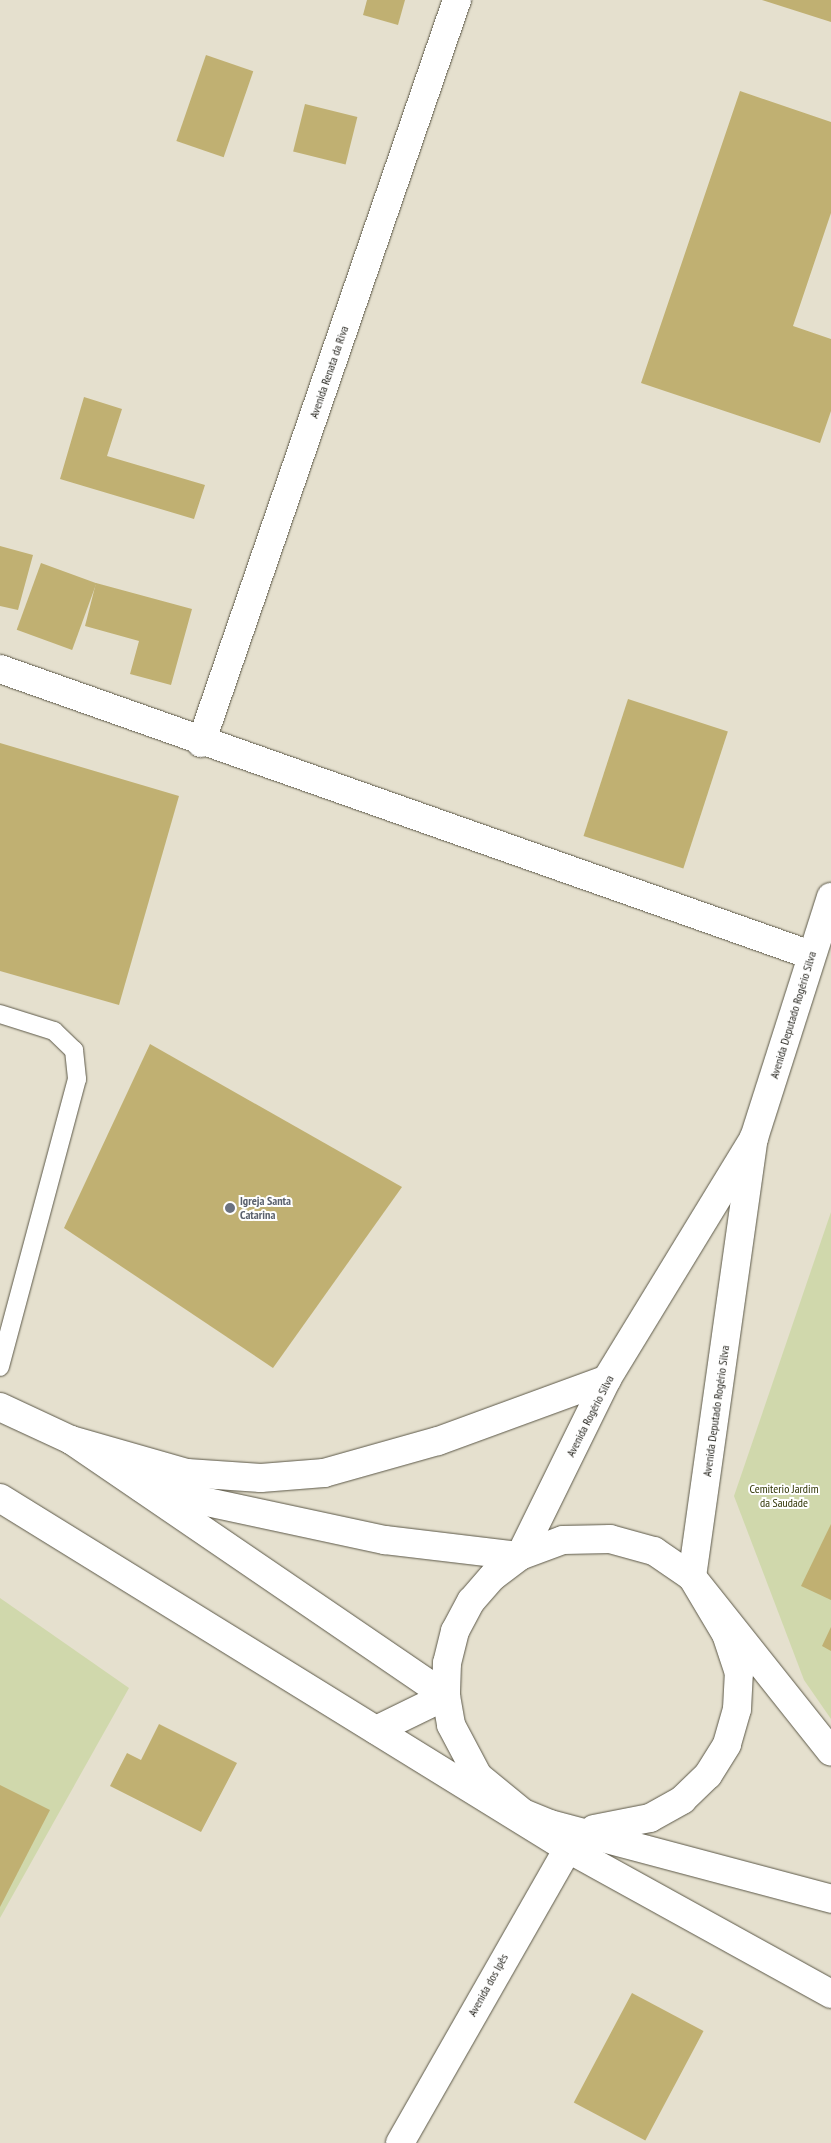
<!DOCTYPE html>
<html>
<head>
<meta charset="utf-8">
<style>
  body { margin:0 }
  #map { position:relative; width:831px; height:2143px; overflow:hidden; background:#e5e0ce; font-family:"PT Sans Narrow",sans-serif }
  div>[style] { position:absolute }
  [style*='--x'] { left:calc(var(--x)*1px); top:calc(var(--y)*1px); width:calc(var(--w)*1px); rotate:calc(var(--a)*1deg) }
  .green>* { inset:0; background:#d0d8ac }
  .building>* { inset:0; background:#c0b072; transform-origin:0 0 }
  .roads { filter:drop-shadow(0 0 1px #5c5848) drop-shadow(0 0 1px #5c5848) }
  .lane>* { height:18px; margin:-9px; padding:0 9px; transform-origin:9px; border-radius:9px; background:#fff }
  .street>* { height:28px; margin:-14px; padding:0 14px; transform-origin:14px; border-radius:14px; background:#fff }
  .secondary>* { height:28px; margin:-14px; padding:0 14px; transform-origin:14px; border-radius:14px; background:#fff }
  .dots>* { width:14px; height:14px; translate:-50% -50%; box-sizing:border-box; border:2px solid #fff; border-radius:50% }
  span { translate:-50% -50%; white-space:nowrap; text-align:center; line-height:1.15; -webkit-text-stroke:4px #fff; paint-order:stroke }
  .street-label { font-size:12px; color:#201f18 }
  .worship-label { font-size:12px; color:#5b616d; font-weight:700 }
  .left { translate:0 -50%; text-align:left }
  .park-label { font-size:12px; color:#2f3403 }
</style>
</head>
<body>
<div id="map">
  <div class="green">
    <div style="clip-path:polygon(831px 1212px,831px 1719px,804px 1680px,734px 1496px)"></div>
    <div style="clip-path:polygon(0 1598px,129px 1688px,0 1918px)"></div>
  </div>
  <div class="building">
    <div style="clip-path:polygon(367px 0,405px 0,398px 25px,363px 15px)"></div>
    <div style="clip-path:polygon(762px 0,831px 0,831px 22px)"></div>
    <div style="left:206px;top:55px;width:50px;height:91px;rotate:19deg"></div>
    <div style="clip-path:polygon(740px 91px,831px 122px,831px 213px,793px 326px,831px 339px,831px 411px,820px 443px,641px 383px)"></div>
    <div style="left:305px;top:104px;width:54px;height:49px;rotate:14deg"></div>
    <div style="clip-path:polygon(84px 397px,122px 409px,107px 456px,205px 485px,194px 519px,60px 479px)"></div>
    <div style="clip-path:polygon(0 546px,33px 555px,18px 610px,0 606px)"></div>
    <div style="left:41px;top:563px;width:59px;height:71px;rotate:20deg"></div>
    <div style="clip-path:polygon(96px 583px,192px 609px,171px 685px,130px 674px,139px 641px,85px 626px)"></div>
    <div style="left:628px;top:699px;width:105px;height:144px;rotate:18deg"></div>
    <div style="clip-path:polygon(0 743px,179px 796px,119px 1005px,0 971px)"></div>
    <div style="clip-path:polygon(150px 1044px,402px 1187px,273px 1368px,64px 1228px)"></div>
    <div style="clip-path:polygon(831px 1524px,831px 1600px,801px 1586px)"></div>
    <div style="clip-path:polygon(831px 1627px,831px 1651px,822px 1646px)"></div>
    <div style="clip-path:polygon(159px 1724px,237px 1763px,201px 1832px,110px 1786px,127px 1753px,141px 1760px)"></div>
    <div style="clip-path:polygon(0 1785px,50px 1810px,0 1907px)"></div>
    <div style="left:632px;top:1993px;width:81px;height:124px;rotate:28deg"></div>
  </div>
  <div class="roads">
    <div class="lane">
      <div style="--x:0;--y:1014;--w:57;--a:17.5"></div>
      <div style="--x:54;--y:1031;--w:28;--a:44"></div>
      <div style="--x:74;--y:1050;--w:29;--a:84"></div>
      <div style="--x:77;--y:1079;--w:298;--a:105"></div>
    </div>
    <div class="street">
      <div style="--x:0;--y:669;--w:860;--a:19.43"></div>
      <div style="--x:201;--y:743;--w:786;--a:-70.99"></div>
      <div style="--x:0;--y:1498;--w:664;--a:31.7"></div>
      <div style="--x:565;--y:1847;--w:304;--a:28.9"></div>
      <div style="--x:376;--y:1730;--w:78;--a:-25.9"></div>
      <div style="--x:400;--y:2143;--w:356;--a:-60.3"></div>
    </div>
    <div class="secondary">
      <div style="--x:754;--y:1138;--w:282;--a:121.4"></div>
      <div style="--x:607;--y:1379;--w:197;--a:116.2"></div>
      <div style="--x:520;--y:1556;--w:34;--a:143"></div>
      <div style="--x:493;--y:1576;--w:33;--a:131"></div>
      <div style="--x:471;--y:1601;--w:34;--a:118"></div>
      <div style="--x:455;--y:1631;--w:33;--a:104"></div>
      <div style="--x:447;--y:1663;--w:33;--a:92"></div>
      <div style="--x:446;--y:1696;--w:29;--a:80"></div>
      <div style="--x:451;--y:1725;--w:58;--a:62.1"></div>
      <div style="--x:478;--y:1776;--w:58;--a:39.4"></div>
      <div style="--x:523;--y:1813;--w:29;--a:22"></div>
      <div style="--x:550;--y:1824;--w:291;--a:14.9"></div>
      <div style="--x:0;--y:1407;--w:78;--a:24.9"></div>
      <div style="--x:71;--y:1440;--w:454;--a:34.3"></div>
      <div style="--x:71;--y:1440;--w:121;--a:15.9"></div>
      <div style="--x:187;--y:1473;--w:74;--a:3.9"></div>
      <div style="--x:261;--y:1478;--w:63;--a:-4.5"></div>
      <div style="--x:324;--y:1473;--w:118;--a:-15.7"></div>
      <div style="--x:438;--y:1441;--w:180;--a:-20.1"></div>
      <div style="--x:142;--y:1488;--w:249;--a:12.1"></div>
      <div style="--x:385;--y:1540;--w:136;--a:6.8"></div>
      <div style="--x:520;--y:1556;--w:46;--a:-20.4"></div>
      <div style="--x:563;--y:1540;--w:47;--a:-1.2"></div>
      <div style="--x:610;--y:1539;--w:46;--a:15.3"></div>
      <div style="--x:654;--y:1551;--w:46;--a:34.4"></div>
      <div style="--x:692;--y:1577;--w:223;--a:51.5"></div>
      <div style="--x:594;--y:1829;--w:57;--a:-11.1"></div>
      <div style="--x:650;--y:1818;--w:37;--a:-29"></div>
      <div style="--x:682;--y:1800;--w:36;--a:-44"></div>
      <div style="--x:708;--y:1775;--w:36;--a:-58"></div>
      <div style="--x:727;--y:1744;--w:36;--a:-74"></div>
      <div style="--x:737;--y:1709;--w:36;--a:-87"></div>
      <div style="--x:739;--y:1673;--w:41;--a:-108.4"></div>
      <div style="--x:726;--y:1634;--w:66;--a:-120.8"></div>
      <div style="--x:692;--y:1577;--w:443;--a:-82"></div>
      <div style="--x:754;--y:1138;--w:253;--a:-72.3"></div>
    </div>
  </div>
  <div class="dots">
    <div style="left:230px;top:1208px;background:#6b7280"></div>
  </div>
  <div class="street-label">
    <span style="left:329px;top:372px;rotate:-71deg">Avenida Renata da Riva</span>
    <span style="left:793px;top:1015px;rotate:-73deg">Avenida Deputado Rogério Silva</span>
    <span style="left:716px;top:1411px;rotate:-82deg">Avenida Deputado Rogério Silva</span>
    <span style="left:590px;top:1416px;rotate:-63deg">Avenida Rogério Silva</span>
    <span style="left:488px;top:1985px;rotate:-61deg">Avenida dos Ipês</span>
  </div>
  <div class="worship-label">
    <span class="left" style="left:240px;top:1208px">Igreja Santa<br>Catarina</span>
  </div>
  <div class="park-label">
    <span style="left:784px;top:1496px">Cemiterio Jardim<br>da Saudade</span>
  </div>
</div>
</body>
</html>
